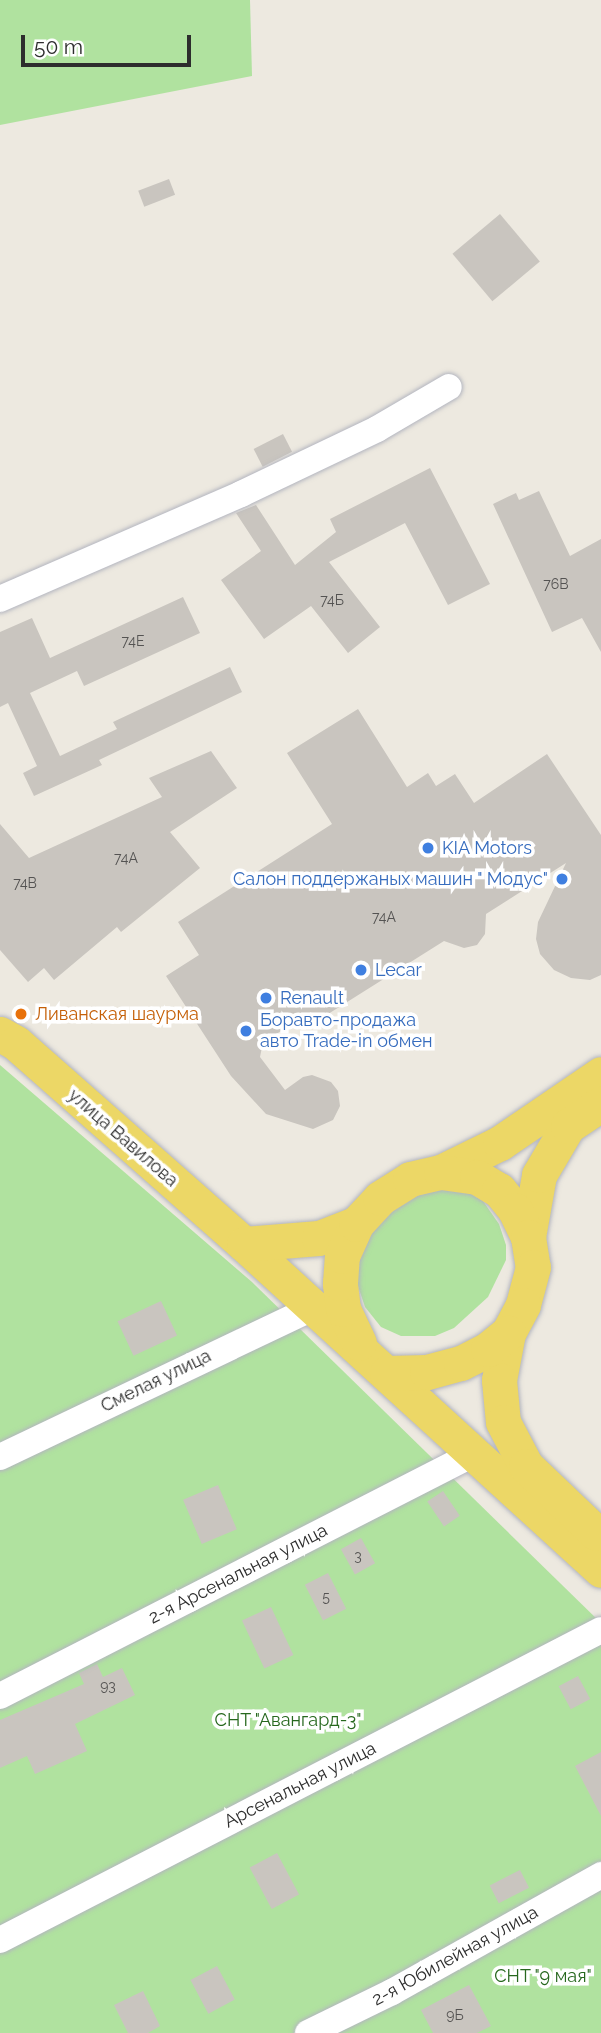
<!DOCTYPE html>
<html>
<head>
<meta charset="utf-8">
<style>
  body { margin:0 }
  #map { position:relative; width:601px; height:2033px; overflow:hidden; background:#ede9e0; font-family:Raleway,sans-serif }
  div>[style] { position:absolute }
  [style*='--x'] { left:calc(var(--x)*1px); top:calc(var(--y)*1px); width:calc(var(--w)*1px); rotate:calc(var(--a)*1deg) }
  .green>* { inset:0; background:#b0e29f }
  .building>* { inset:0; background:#c9c5bf; transform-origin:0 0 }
  .roads { filter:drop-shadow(0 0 2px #b3b5bf) drop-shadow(0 0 2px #b3b5bf) }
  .minor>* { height:26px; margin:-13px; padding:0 13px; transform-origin:13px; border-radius:13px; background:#fff }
  .major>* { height:35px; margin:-17.5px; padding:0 17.5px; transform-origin:17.5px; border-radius:17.5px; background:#ecd766 }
  .dots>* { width:19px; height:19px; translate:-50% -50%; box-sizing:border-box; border:4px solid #fff; border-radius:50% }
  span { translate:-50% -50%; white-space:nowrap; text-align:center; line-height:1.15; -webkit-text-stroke:7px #fff; paint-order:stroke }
  .number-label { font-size:14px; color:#545352 }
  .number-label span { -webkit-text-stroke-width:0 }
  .shop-label { font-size:18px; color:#366cbe }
  .left { translate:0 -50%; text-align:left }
  .right { translate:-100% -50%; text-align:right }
  .food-label { font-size:18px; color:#c56008 }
  .street-label { font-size:18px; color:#2d2d2d }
  .park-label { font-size:18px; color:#27681e }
  .scale { position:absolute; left:21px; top:35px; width:170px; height:32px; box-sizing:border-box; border:4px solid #2d2d2d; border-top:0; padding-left:9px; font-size:21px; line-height:24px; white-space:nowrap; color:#2d2d2d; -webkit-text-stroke:5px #fff; paint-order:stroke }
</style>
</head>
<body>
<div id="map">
  <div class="green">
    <div style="clip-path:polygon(0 0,250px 0,252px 76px,0 125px)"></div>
    <div style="clip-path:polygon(0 1065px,252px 1282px,601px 1623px,601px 2033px,0 2033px)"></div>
    <div style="clip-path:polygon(442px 1189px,466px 1191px,483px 1201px,499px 1224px,506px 1245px,506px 1260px,488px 1297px,454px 1328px,435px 1336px,401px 1336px,381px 1327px,365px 1307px,358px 1286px,358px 1261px,368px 1236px,387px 1215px,413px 1197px)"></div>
  </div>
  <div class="building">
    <div style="left:169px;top:179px;width:17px;height:33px;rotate:69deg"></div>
    <div style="left:500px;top:214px;width:62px;height:62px;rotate:50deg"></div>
    <div style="left:283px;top:434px;width:20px;height:33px;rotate:63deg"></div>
    <div style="clip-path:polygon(430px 468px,490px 584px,448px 605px,405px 523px,329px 562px,380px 627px,348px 653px,311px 606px,264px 639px,221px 580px,261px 551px,236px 513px,256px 505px,295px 565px,336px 532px,330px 519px)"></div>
    <div style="clip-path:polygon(539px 491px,570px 556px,601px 539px,601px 652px,582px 618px,552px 632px,493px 504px,516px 493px,519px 500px)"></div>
    <div style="clip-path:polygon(183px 597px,200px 633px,84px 686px,77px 671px,30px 693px,60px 756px,117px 729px,113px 722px,230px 667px,242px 692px,99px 760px,102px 765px,34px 796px,23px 773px,37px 766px,8px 703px,0 707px,0 632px,32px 618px,50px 658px)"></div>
    <div style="clip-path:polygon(358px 709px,407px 787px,428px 773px,436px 786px,455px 774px,474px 803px,547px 754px,601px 835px,601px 975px,590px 980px,571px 978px,554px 970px,540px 954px,536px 939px,538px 922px,566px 863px,486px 914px,485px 934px,477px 945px,464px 948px,444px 941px,317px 1021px,296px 1022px,263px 1042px,260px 1057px,285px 1090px,303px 1077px,312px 1075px,331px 1082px,338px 1091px,340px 1106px,333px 1120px,313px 1129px,266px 1114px,231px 1076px,166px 976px,199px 955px,178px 922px,332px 824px,287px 753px)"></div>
    <div style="clip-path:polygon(211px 751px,237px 788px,170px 832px,200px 868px,121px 932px,117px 927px,54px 980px,44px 968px,28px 982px,0 950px,0 824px,29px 858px,162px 797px,149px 778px)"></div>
    <div style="left:161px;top:1301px;width:38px;height:48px;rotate:65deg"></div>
    <div style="left:218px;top:1485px;width:48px;height:38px;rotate:67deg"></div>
    <div style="left:443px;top:1491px;width:30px;height:19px;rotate:56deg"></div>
    <div style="left:361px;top:1538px;width:29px;height:23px;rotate:61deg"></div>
    <div style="left:328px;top:1573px;width:40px;height:26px;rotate:63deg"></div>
    <div style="left:271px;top:1607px;width:53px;height:32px;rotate:65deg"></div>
    <div style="clip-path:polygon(97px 1664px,103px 1677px,122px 1668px,135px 1695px,75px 1724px,87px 1751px,35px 1774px,27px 1756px,0 1768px,0 1720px,84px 1684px,79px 1673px)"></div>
    <div style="left:578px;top:1676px;width:26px;height:22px;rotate:62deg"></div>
    <div style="clip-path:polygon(601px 1752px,601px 1816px,575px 1766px)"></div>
    <div style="left:277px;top:1853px;width:47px;height:31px;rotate:62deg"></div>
    <div style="left:520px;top:1870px;width:20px;height:34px;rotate:63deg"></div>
    <div style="left:217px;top:1966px;width:38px;height:30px;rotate:62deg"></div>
    <div style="clip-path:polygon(469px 1985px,491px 2026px,477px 2033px,433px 2033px,421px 2010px)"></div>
    <div style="clip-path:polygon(143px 1991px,160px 2026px,148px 2033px,128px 2033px,114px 2005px)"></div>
  </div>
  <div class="roads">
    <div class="minor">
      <div style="--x:0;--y:599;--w:263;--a:-23.5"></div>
      <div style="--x:241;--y:494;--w:151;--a:-25.5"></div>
      <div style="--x:377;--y:429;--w:83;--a:-30.3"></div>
      <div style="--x:0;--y:1457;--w:348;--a:-25.5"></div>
      <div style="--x:0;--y:1696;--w:534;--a:-27.09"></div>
      <div style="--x:0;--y:1940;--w:676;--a:-27.28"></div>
      <div style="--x:308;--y:2033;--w:93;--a:-26"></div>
      <div style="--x:392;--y:1992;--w:240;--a:-29.2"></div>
    </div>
    <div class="major">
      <div style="--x:0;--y:1034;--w:18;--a:29"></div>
      <div style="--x:16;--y:1043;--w:304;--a:41.4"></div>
      <div style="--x:244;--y:1244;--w:483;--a:42.4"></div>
      <div style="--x:441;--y:1172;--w:66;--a:-26.2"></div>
      <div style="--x:500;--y:1143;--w:122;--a:-34.3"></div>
      <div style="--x:528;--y:1237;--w:63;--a:-79.9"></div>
      <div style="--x:539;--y:1175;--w:57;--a:-59.4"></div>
      <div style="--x:568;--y:1126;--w:40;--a:-34"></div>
      <div style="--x:244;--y:1244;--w:75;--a:-4.6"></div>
      <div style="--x:319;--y:1238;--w:40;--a:-21"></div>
      <div style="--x:359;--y:1343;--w:38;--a:-115"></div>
      <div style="--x:343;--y:1309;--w:26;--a:-97"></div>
      <div style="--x:340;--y:1283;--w:27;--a:-86"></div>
      <div style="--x:342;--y:1256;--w:35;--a:-66"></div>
      <div style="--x:356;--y:1224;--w:35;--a:-47"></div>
      <div style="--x:380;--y:1198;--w:36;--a:-32"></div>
      <div style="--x:410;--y:1179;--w:32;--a:-13"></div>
      <div style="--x:441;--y:1172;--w:36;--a:8"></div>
      <div style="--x:477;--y:1177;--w:26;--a:31"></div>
      <div style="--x:499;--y:1190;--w:26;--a:51"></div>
      <div style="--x:515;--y:1210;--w:30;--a:64"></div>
      <div style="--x:528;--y:1237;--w:30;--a:81"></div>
      <div style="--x:533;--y:1267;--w:39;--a:105"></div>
      <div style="--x:523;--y:1305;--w:32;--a:118"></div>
      <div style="--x:508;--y:1333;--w:48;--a:100.8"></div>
      <div style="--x:499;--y:1380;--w:42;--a:84.6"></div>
      <div style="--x:503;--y:1422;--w:50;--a:62.4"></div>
      <div style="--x:526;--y:1466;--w:97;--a:43.7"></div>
      <div style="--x:387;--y:1373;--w:40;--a:-1.4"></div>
      <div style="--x:427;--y:1372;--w:35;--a:-15"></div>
      <div style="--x:461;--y:1363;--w:30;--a:-27"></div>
      <div style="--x:488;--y:1349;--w:26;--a:-39"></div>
    </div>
  </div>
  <div class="dots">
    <div style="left:428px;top:848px;background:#3f7fe0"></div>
    <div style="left:562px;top:879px;background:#3f7fe0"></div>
    <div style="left:361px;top:970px;background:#3f7fe0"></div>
    <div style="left:266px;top:998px;background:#3f7fe0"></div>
    <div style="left:21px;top:1014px;background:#e8710a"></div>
    <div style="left:246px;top:1031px;background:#3f7fe0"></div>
  </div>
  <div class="number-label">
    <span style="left:556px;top:584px">76В</span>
    <span style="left:332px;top:600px">74Б</span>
    <span style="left:133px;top:641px">74Е</span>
    <span style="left:126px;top:858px">74А</span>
    <span style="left:25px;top:883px">74В</span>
    <span style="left:384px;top:917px">74А</span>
    <span style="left:358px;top:1556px">3</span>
    <span style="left:326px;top:1597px">5</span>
    <span style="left:108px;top:1686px">93</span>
    <span style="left:455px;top:2015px">9Б</span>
  </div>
  <div class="shop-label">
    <span class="left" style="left:442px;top:848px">KIA Motors</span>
    <span class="right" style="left:548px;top:879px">Салон поддержаных машин " Модус"</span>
    <span class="left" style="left:375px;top:970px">Lecar</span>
    <span class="left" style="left:280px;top:998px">Renault</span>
    <span class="left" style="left:260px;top:1031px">Боравто-продажа<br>авто Trade-in обмен</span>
  </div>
  <div class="food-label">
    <span class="left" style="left:35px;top:1014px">Ливанская шаурма</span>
  </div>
  <div class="street-label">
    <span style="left:123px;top:1138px;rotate:41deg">улица Вавилова</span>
    <span style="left:156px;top:1381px;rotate:-26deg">Смелая улица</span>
    <span style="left:238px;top:1574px;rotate:-27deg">2-я Арсенальная улица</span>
    <span style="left:300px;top:1785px;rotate:-27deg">Арсенальная улица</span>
    <span style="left:455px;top:1956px;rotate:-29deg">2-я Юбилейная улица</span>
  </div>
  <div class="park-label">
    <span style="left:288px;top:1720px">СНТ "Авангард-3"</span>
    <span style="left:543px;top:1976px">СНТ "9 мая"</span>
  </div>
  <div class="scale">50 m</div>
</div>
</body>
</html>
